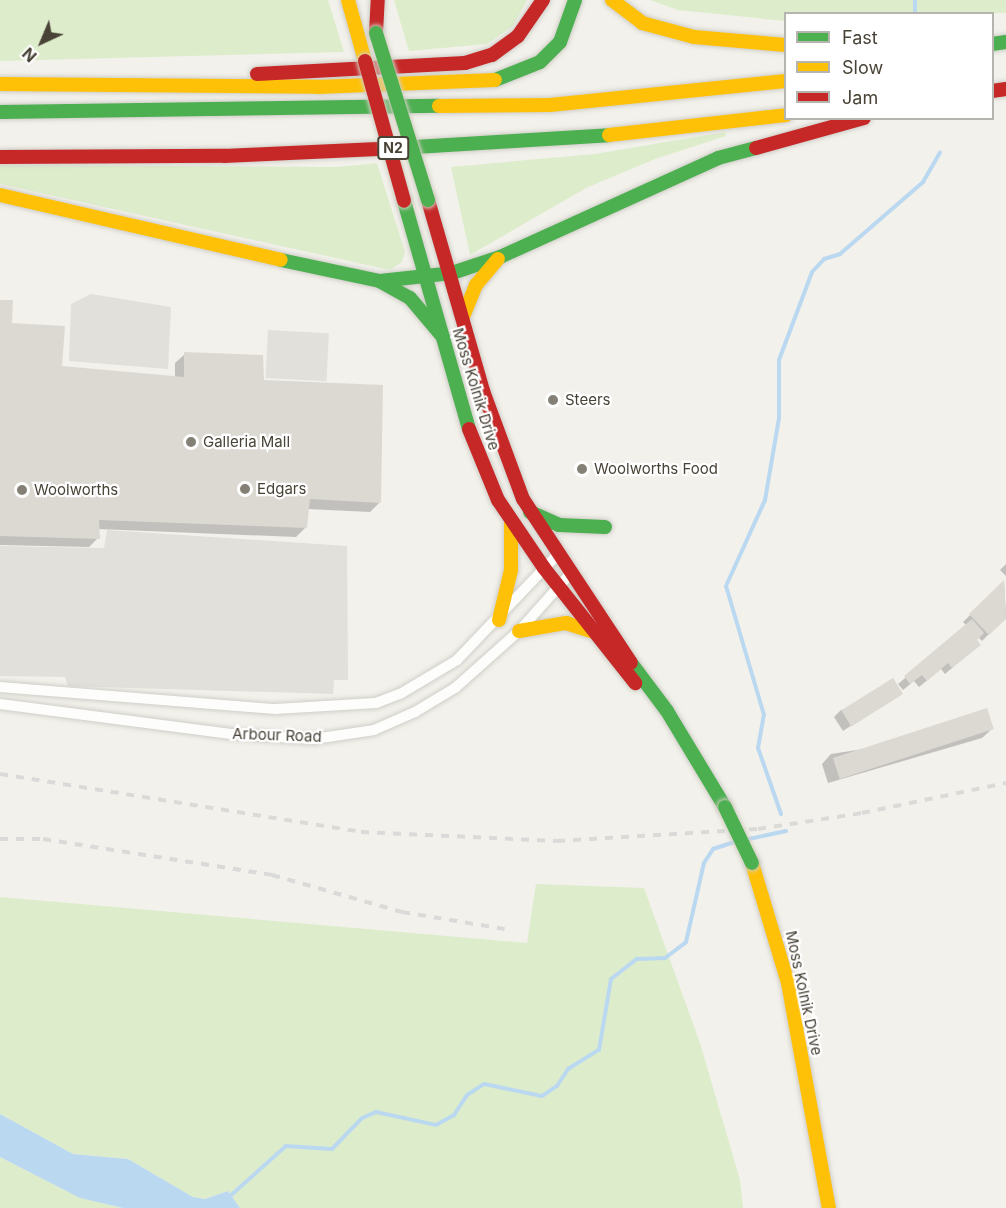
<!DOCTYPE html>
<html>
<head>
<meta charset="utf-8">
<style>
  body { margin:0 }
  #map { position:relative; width:1006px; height:1208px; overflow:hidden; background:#f2f1eb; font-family:Inter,sans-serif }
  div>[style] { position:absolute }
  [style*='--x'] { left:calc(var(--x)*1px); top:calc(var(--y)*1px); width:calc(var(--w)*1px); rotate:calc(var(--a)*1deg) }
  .green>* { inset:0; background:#ddedcb }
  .parking>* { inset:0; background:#e1e0db; transform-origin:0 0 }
  .water>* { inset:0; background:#bbd8f1 }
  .shadow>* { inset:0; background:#0003 }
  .stream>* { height:4px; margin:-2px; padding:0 2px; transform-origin:2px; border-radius:2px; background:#bbd8f1 }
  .building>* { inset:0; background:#dcd9d3; transform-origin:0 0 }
  .roads { filter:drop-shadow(0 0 2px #d0cec8) drop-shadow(0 0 2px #d0cec8) }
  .street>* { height:10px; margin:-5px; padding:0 5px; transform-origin:5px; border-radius:5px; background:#fdfdfc }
  .fast>* { height:14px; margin:-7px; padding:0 7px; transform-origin:7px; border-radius:7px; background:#4caf50 }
  .slow>* { height:14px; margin:-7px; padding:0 7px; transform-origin:7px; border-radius:7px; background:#ffc107 }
  .jam>* { height:14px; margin:-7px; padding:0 7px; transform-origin:7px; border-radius:7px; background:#c62828 }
  .rail>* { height:4px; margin-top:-2px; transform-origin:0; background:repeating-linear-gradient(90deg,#dadad9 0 8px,transparent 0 16px) }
  .bridges { filter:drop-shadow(0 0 2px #d2cec2) drop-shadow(0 0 2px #d2cec2) }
  .fast-bridge>* { height:14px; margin:-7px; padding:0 7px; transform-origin:7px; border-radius:7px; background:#4caf50 }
  .jam-bridge>* { height:14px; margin:-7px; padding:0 7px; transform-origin:7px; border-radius:7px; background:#c62828 }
  .dots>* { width:16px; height:16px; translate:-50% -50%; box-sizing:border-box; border:3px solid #fff; border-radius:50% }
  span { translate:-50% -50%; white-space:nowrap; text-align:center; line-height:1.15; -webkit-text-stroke:4.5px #fff; paint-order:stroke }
  .shield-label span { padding:2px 4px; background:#fff; border:2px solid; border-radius:4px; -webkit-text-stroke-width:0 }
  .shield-label { font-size:14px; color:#494337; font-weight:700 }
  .street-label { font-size:15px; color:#494337 }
  .poi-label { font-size:15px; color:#494337 }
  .left { translate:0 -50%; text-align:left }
  .legend { position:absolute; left:784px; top:12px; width:210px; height:108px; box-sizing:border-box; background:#fff; border:2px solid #b6b4af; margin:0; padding:8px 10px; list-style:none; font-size:18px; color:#494337 }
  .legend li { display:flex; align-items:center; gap:12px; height:30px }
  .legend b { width:30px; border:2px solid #b6b4af }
  .north { position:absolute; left:12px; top:12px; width:60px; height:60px; -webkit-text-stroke:4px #fff; paint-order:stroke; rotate:224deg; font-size:16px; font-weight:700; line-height:24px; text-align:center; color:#494337 }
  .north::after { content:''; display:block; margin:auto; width:21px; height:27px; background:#494337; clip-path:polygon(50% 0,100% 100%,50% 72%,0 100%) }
</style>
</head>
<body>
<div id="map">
  <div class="green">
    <div style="clip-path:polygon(0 0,328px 0,344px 52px,0 61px)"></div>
    <div style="clip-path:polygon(394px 0,527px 0,513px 26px,487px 44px,409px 51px)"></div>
    <div style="clip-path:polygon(650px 0,1006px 0,1006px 13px,786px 14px,785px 21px,678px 10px)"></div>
    <div style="clip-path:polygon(725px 132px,726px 136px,655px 159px,586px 188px,470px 255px,451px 167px,595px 154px)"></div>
    <div style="clip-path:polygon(377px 163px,405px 252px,402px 262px,390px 270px,0 184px,0 165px,337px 167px)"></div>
    <div style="clip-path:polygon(536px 884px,644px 888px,700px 1043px,740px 1180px,743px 1208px,240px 1208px,228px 1191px,205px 1199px,193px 1197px,128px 1159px,73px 1154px,0 1114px,0 897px,527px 943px)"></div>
    <div style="clip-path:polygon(0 1157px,80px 1198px,123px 1208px,0 1208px)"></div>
  </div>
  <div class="parking">
    <div style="clip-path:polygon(91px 294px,171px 307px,168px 369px,69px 361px,71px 304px)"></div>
    <div style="left:268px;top:330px;width:61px;height:48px;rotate:3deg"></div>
    <div style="clip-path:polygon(107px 530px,347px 546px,348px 680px,334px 680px,333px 694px,68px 686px,65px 677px,0 676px,0 546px,104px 548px)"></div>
  </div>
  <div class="water">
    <div style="clip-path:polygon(0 1114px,73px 1154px,128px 1159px,193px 1197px,205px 1199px,228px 1191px,240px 1208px,123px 1208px,80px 1198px,0 1157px)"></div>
  </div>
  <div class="shadow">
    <div style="clip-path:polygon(0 301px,11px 324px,60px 368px,175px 378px,175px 363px,185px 354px,263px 381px,379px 503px,370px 512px,307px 509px,306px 527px,296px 537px,98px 529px,98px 538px,89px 547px,0 545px)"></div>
    <div style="clip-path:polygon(1006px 564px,1006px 576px,1000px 570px)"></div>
    <div style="clip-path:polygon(1004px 582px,1006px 617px,982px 641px,978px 637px,972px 651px,945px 674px,941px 669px,919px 687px,914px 681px,903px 690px,898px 684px,967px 626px,963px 622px)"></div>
    <div style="clip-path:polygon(901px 693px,843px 731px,834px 717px,841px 710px)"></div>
    <div style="clip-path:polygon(992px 729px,982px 738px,828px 783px,822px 764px,831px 754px)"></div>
  </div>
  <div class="stream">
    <div style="--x:915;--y:0;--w:14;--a:90"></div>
    <div style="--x:781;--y:814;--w:70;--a:-109.2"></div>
    <div style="--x:758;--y:748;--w:34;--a:-80"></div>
    <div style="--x:764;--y:715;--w:134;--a:-106.4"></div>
    <div style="--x:726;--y:586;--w:94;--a:-65.6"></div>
    <div style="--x:765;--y:500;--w:83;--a:-80.3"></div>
    <div style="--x:779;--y:418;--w:58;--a:-90"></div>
    <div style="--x:779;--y:360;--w:94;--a:-69.4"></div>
    <div style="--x:812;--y:272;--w:18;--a:-47"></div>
    <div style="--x:824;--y:259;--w:17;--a:-17"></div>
    <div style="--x:840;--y:254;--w:110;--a:-40.9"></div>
    <div style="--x:923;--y:182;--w:34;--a:-60"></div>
    <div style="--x:744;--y:840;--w:43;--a:-12.1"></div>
    <div style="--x:229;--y:1197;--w:76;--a:-41.8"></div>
    <div style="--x:286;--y:1146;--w:46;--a:3.7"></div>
    <div style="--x:332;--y:1149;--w:43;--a:-45.9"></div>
    <div style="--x:362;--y:1118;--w:15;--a:-23"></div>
    <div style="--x:376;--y:1112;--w:61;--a:12.2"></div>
    <div style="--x:436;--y:1125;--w:21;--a:-29"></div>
    <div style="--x:454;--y:1115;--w:24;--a:-57"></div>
    <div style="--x:467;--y:1095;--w:20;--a:-33"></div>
    <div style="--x:484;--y:1084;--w:59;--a:11.7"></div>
    <div style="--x:542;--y:1096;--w:18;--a:-34"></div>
    <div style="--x:557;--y:1086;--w:20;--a:-57"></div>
    <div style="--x:568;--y:1069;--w:36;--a:-32"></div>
    <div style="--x:599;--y:1050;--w:72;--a:-80.4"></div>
    <div style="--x:611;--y:979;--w:33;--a:-38"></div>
    <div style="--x:637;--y:959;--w:28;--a:-2"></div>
    <div style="--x:665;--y:958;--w:26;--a:-37"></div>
    <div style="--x:686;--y:942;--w:81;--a:-77.2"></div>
    <div style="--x:704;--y:863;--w:17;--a:-57"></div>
    <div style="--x:713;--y:849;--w:25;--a:-18"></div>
  </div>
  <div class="building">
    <div style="clip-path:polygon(0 300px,13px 300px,12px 323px,65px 326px,62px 366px,184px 377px,184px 352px,263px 355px,264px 380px,383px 385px,381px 503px,310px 499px,307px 528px,99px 520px,100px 539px,0 536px)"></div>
    <div style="clip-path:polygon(1004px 580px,1006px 619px,989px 635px,969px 614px)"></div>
    <div style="clip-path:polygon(972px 619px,984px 633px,977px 640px,981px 645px,952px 668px,948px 663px,927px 681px,922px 675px,910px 684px,904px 676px)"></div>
    <div style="left:893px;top:678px;width:19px;height:61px;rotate:58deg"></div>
    <div style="left:987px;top:708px;width:22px;height:162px;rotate:72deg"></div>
  </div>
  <div class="roads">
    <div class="street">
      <div style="--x:0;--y:687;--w:276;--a:4.6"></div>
      <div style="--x:275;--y:709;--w:101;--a:-3.4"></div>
      <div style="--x:376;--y:703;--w:26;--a:-21"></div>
      <div style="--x:400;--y:694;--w:66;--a:-30.8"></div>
      <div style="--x:457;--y:660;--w:145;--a:-46.4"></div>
      <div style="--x:0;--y:704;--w:233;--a:7.4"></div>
      <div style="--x:231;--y:734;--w:83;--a:3.4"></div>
      <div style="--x:314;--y:739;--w:61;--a:-8.5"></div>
      <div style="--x:374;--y:730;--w:45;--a:-23.7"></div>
      <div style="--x:415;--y:712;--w:47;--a:-31"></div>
      <div style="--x:455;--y:688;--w:86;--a:-41.7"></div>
      <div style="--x:519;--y:631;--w:76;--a:-48.2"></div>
    </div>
    <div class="fast">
      <div style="--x:992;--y:44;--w:14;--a:-8"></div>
      <div style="--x:495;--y:80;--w:48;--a:-21.8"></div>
      <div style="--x:540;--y:62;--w:28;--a:-45"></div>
      <div style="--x:560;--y:42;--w:45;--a:-70.3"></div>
      <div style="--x:0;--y:112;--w:439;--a:-0.8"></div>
      <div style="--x:382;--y:149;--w:227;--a:-3.5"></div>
      <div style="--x:404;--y:201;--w:237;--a:74.1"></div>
      <div style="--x:281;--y:260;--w:101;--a:12"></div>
      <div style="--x:380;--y:281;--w:72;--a:-6.3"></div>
      <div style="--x:452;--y:273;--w:51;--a:-18.4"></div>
      <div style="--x:500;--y:257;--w:239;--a:-24.4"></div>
      <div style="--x:718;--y:158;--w:39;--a:-15"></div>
      <div style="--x:381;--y:282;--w:33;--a:29"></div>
      <div style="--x:410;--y:298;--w:51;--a:49.8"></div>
      <div style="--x:530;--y:512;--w:32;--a:24"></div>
      <div style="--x:559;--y:525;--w:46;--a:2.5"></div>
      <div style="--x:631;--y:663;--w:60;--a:53.1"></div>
      <div style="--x:667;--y:711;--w:112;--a:58.9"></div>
    </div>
    <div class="slow">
      <div style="--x:348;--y:0;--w:63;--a:74.4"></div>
      <div style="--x:612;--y:0;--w:38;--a:37"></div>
      <div style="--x:642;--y:23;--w:54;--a:15.1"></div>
      <div style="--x:694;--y:37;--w:92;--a:5"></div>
      <div style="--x:0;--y:84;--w:318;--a:0.5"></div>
      <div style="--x:318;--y:87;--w:177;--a:-2.3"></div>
      <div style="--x:439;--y:106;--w:111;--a:-0.5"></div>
      <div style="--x:550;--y:105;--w:237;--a:-5.8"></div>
      <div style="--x:609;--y:135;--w:178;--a:-6.4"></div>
      <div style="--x:0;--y:195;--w:288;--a:13"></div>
      <div style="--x:463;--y:317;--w:35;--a:-68"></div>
      <div style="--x:476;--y:285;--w:34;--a:-50"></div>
      <div style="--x:499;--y:620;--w:51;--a:-76.5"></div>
      <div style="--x:511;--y:570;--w:47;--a:-90"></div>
      <div style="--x:519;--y:631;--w:48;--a:-9.7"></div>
      <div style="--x:566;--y:623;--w:28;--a:18"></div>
      <div style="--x:752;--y:863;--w:125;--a:73.3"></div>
      <div style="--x:788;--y:983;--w:229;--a:79.7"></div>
    </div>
    <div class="jam">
      <div style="--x:376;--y:33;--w:33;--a:-87"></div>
      <div style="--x:257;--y:74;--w:208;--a:-3"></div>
      <div style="--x:465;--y:63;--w:28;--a:-17"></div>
      <div style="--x:492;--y:55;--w:32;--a:-36"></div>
      <div style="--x:518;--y:36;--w:44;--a:-55.2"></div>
      <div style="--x:992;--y:91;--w:14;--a:-8"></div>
      <div style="--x:756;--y:148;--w:112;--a:-15.5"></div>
      <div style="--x:0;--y:157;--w:225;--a:-0.3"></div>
      <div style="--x:225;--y:156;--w:157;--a:-2.6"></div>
      <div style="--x:428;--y:200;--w:199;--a:73.9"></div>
      <div style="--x:483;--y:391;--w:115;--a:69.7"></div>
      <div style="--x:523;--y:499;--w:196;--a:56.6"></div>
      <div style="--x:469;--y:429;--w:77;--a:67.8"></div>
      <div style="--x:498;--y:500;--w:82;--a:55.9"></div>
      <div style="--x:544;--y:568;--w:147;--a:51.6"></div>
    </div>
  </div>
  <div class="rail">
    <div style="--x:0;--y:774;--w:366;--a:9.1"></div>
    <div style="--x:361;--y:832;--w:196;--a:2.6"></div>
    <div style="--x:557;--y:841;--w:201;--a:-3.4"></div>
    <div style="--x:758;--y:829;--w:105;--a:-8.7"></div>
    <div style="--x:862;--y:813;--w:147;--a:-11.8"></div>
    <div style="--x:0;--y:839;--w:43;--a:0"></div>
    <div style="--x:43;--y:839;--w:232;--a:8.9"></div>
    <div style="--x:272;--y:875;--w:135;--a:15.9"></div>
    <div style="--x:402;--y:912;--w:104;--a:9.4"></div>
  </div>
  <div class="bridges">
    <div class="fast-bridge">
      <div style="--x:376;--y:33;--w:175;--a:72.7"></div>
      <div style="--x:725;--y:807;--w:62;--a:64.3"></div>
    </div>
    <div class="jam-bridge">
      <div style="--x:365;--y:61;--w:145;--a:74.4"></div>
    </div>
  </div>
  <div class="dots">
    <div style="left:553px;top:400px;background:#848076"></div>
    <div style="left:191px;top:442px;background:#848076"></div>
    <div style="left:582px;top:469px;background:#848076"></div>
    <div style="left:245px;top:489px;background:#848076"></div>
    <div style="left:22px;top:490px;background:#848076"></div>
  </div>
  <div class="shield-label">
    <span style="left:393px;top:148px">N2</span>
  </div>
  <div class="street-label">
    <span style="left:476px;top:389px;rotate:73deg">Moss Kolnik Drive</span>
    <span style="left:277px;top:735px;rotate:2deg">Arbour Road</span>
    <span style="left:804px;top:993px;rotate:78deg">Moss Kolnik Drive</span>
  </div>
  <div class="poi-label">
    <span class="left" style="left:565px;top:400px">Steers</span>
    <span class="left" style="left:203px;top:442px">Galleria Mall</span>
    <span class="left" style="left:594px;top:469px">Woolworths Food</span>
    <span class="left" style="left:257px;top:489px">Edgars</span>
    <span class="left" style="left:34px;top:490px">Woolworths</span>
  </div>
  <ul class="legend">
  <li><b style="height:8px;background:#4caf50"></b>Fast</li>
  <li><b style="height:8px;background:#ffc107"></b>Slow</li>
  <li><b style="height:8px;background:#c62828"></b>Jam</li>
  </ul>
  <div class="north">N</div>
</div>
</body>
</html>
